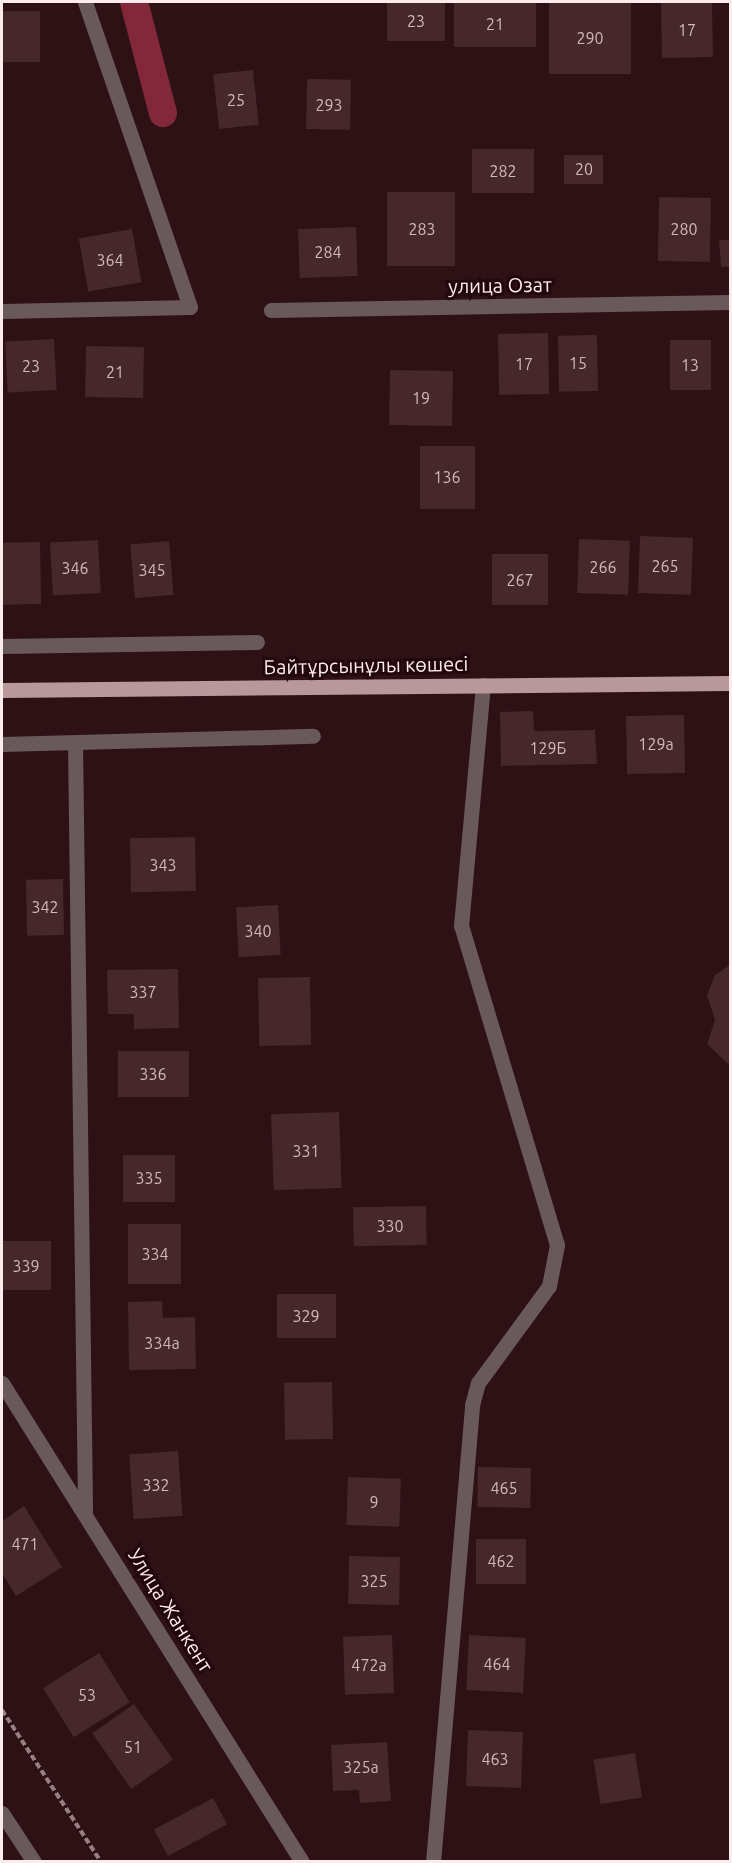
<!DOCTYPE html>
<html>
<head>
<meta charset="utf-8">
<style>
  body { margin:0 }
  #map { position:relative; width:732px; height:1863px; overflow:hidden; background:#2d1115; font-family:Ubuntu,sans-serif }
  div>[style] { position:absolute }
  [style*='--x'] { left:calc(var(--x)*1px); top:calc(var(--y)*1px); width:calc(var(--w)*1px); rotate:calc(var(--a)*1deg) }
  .canal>* { height:28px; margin:-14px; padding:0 14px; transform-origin:14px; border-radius:14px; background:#83283a }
  .building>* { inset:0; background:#46272a; transform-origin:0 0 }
  .path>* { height:4px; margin-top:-2px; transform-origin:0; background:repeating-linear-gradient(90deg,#968082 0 6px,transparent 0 9px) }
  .minor>* { height:15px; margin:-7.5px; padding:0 7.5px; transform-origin:7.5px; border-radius:7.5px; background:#69595a }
  .major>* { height:15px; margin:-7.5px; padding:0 7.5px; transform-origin:7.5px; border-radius:7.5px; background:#b9989b }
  span { translate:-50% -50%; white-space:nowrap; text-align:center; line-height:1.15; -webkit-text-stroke:6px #22070c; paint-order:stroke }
  .number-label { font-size:16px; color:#cfbbbc }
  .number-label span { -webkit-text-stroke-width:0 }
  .street-label { font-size:20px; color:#fdeced }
  .frame { position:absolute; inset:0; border:3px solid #fdeced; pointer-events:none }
</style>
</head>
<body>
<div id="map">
  <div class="canal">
    <div style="--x:134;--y:2;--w:115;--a:75.4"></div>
  </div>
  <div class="building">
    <div style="left:387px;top:2px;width:58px;height:39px"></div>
    <div style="left:454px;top:2px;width:82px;height:45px"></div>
    <div style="left:549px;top:2px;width:82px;height:72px"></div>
    <div style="left:712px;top:2px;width:55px;height:51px;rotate:89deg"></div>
    <div style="left:2px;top:11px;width:38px;height:51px"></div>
    <div style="left:253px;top:70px;width:55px;height:40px;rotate:84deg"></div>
    <div style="left:307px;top:79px;width:44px;height:50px;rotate:1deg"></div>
    <div style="left:472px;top:149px;width:62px;height:44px"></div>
    <div style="left:564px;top:155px;width:39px;height:29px"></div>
    <div style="left:387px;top:192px;width:68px;height:74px"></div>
    <div style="left:659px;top:197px;width:52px;height:64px;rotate:1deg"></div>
    <div style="left:356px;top:227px;width:49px;height:58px;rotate:88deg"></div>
    <div style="left:132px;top:229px;width:54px;height:54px;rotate:80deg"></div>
    <div style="clip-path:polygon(719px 240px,730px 240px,730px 266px,721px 267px)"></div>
    <div style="left:548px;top:333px;width:61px;height:50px;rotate:89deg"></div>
    <div style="left:597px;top:335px;width:56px;height:39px;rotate:89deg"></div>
    <div style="left:54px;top:339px;width:51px;height:49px;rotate:87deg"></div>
    <div style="left:670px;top:340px;width:41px;height:50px"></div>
    <div style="left:86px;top:346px;width:58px;height:51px;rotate:1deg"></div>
    <div style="left:390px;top:370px;width:63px;height:55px;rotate:1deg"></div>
    <div style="left:420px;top:446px;width:55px;height:63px"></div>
    <div style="left:640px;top:536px;width:53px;height:57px;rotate:2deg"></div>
    <div style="left:579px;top:539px;width:51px;height:54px;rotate:2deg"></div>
    <div style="left:98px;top:540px;width:53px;height:48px;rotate:87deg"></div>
    <div style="left:169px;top:541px;width:54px;height:39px;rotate:85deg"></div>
    <div style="left:40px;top:542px;width:62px;height:38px;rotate:89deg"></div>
    <div style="left:492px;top:554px;width:56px;height:51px"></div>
    <div style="clip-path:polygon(533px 711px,534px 731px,595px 730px,597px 764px,501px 766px,500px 712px)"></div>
    <div style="left:684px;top:715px;width:58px;height:58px;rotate:89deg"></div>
    <div style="left:195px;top:837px;width:54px;height:65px;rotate:89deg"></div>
    <div style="left:63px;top:879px;width:56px;height:37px;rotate:89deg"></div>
    <div style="left:278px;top:905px;width:50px;height:42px;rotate:87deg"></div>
    <div style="clip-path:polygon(730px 965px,730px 1063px,727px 1063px,707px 1044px,715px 1020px,707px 995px,715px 975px)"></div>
    <div style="clip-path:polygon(178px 969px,179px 1028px,134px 1029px,134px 1014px,108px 1014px,107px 970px)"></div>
    <div style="left:310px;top:977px;width:68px;height:52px;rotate:89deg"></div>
    <div style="left:118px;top:1051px;width:71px;height:46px"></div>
    <div style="left:339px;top:1112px;width:76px;height:68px;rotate:88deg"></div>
    <div style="left:123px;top:1155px;width:52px;height:47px"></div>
    <div style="left:426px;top:1206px;width:39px;height:73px;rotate:89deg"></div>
    <div style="left:128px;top:1224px;width:53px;height:60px"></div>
    <div style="left:51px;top:1241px;width:49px;height:49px;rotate:90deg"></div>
    <div style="left:277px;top:1294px;width:59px;height:44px"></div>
    <div style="clip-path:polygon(162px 1301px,163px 1318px,195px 1317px,196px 1369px,129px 1370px,128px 1302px)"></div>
    <div style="left:332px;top:1382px;width:57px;height:48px;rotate:89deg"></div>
    <div style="left:178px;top:1451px;width:65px;height:49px;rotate:86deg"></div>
    <div style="left:478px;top:1467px;width:53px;height:40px;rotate:1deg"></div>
    <div style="left:348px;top:1477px;width:53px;height:48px;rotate:2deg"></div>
    <div style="clip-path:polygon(24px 1506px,62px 1567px,16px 1596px,2px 1573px,2px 1521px)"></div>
    <div style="left:476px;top:1539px;width:50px;height:45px"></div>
    <div style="left:349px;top:1556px;width:51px;height:48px;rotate:1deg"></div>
    <div style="left:392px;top:1635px;width:58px;height:49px;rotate:88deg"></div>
    <div style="left:469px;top:1635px;width:57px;height:55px;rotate:3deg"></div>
    <div style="left:99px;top:1653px;width:58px;height:66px;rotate:58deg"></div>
    <div style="left:134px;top:1704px;width:68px;height:51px;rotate:55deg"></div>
    <div style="left:468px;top:1730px;width:55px;height:56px;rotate:2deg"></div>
    <div style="clip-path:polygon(387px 1742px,391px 1801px,360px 1803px,359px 1790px,333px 1791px,331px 1745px)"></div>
    <div style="left:635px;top:1753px;width:45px;height:42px;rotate:81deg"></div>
    <div style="left:213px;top:1798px;width:30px;height:67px;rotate:62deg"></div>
  </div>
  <div class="path">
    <div style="--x:2;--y:1710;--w:181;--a:56.9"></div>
  </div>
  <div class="minor">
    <div style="--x:271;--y:310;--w:459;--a:-1"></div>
    <div style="--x:2;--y:311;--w:188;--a:-1.2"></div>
    <div style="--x:190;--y:307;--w:323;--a:-109"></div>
    <div style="--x:2;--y:646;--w:255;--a:-0.9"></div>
    <div style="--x:75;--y:743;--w:769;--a:89.25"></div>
    <div style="--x:2;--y:744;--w:311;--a:-1.5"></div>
    <div style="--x:2;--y:1383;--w:565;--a:57.94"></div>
    <div style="--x:2;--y:1813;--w:59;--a:56.9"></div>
    <div style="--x:433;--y:1862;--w:459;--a:-85.1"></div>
    <div style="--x:472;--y:1405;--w:23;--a:-75"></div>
    <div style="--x:478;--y:1383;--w:120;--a:-53.8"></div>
    <div style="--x:549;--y:1286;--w:42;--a:-79"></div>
    <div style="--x:557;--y:1245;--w:333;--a:-106.7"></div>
    <div style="--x:461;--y:926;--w:242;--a:-84.8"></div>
  </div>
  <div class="major">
    <div style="--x:2;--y:690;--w:728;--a:-0.55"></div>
  </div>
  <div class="number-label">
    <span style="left:416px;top:21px">23</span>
    <span style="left:495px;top:24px">21</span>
    <span style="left:687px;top:30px">17</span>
    <span style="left:590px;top:38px">290</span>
    <span style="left:236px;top:100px">25</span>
    <span style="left:329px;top:105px">293</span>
    <span style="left:584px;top:169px">20</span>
    <span style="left:503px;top:171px">282</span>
    <span style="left:422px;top:229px">283</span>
    <span style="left:684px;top:229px">280</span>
    <span style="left:328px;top:252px">284</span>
    <span style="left:110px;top:260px">364</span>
    <span style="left:578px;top:363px">15</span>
    <span style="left:524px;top:364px">17</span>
    <span style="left:690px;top:365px">13</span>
    <span style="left:31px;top:366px">23</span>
    <span style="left:115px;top:372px">21</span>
    <span style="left:421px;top:398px">19</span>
    <span style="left:447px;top:477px">136</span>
    <span style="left:665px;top:566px">265</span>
    <span style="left:603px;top:567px">266</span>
    <span style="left:75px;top:568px">346</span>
    <span style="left:152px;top:570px">345</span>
    <span style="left:520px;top:580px">267</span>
    <span style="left:656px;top:744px">129а</span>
    <span style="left:548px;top:748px">129Б</span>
    <span style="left:163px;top:865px">343</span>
    <span style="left:45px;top:907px">342</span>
    <span style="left:258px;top:931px">340</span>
    <span style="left:143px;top:992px">337</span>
    <span style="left:153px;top:1074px">336</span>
    <span style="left:306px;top:1151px">331</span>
    <span style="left:149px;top:1178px">335</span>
    <span style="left:390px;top:1226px">330</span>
    <span style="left:155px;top:1254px">334</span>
    <span style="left:26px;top:1266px">339</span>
    <span style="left:306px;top:1316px">329</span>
    <span style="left:162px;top:1343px">334а</span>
    <span style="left:156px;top:1485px">332</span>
    <span style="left:504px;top:1488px">465</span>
    <span style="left:374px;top:1502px">9</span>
    <span style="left:25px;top:1544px">471</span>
    <span style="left:501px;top:1561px">462</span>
    <span style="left:374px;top:1581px">325</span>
    <span style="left:497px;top:1664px">464</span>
    <span style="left:369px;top:1665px">472а</span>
    <span style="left:87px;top:1695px">53</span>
    <span style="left:133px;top:1747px">51</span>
    <span style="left:495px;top:1759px">463</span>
    <span style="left:361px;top:1767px">325а</span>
  </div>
  <div class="street-label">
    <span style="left:500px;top:285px;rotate:-1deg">улица Озат</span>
    <span style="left:366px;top:665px;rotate:-1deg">Байтұрсынұлы көшесі</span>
    <span style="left:171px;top:1610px;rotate:58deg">Улица Жанкент</span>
  </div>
  <div class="frame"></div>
</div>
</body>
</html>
